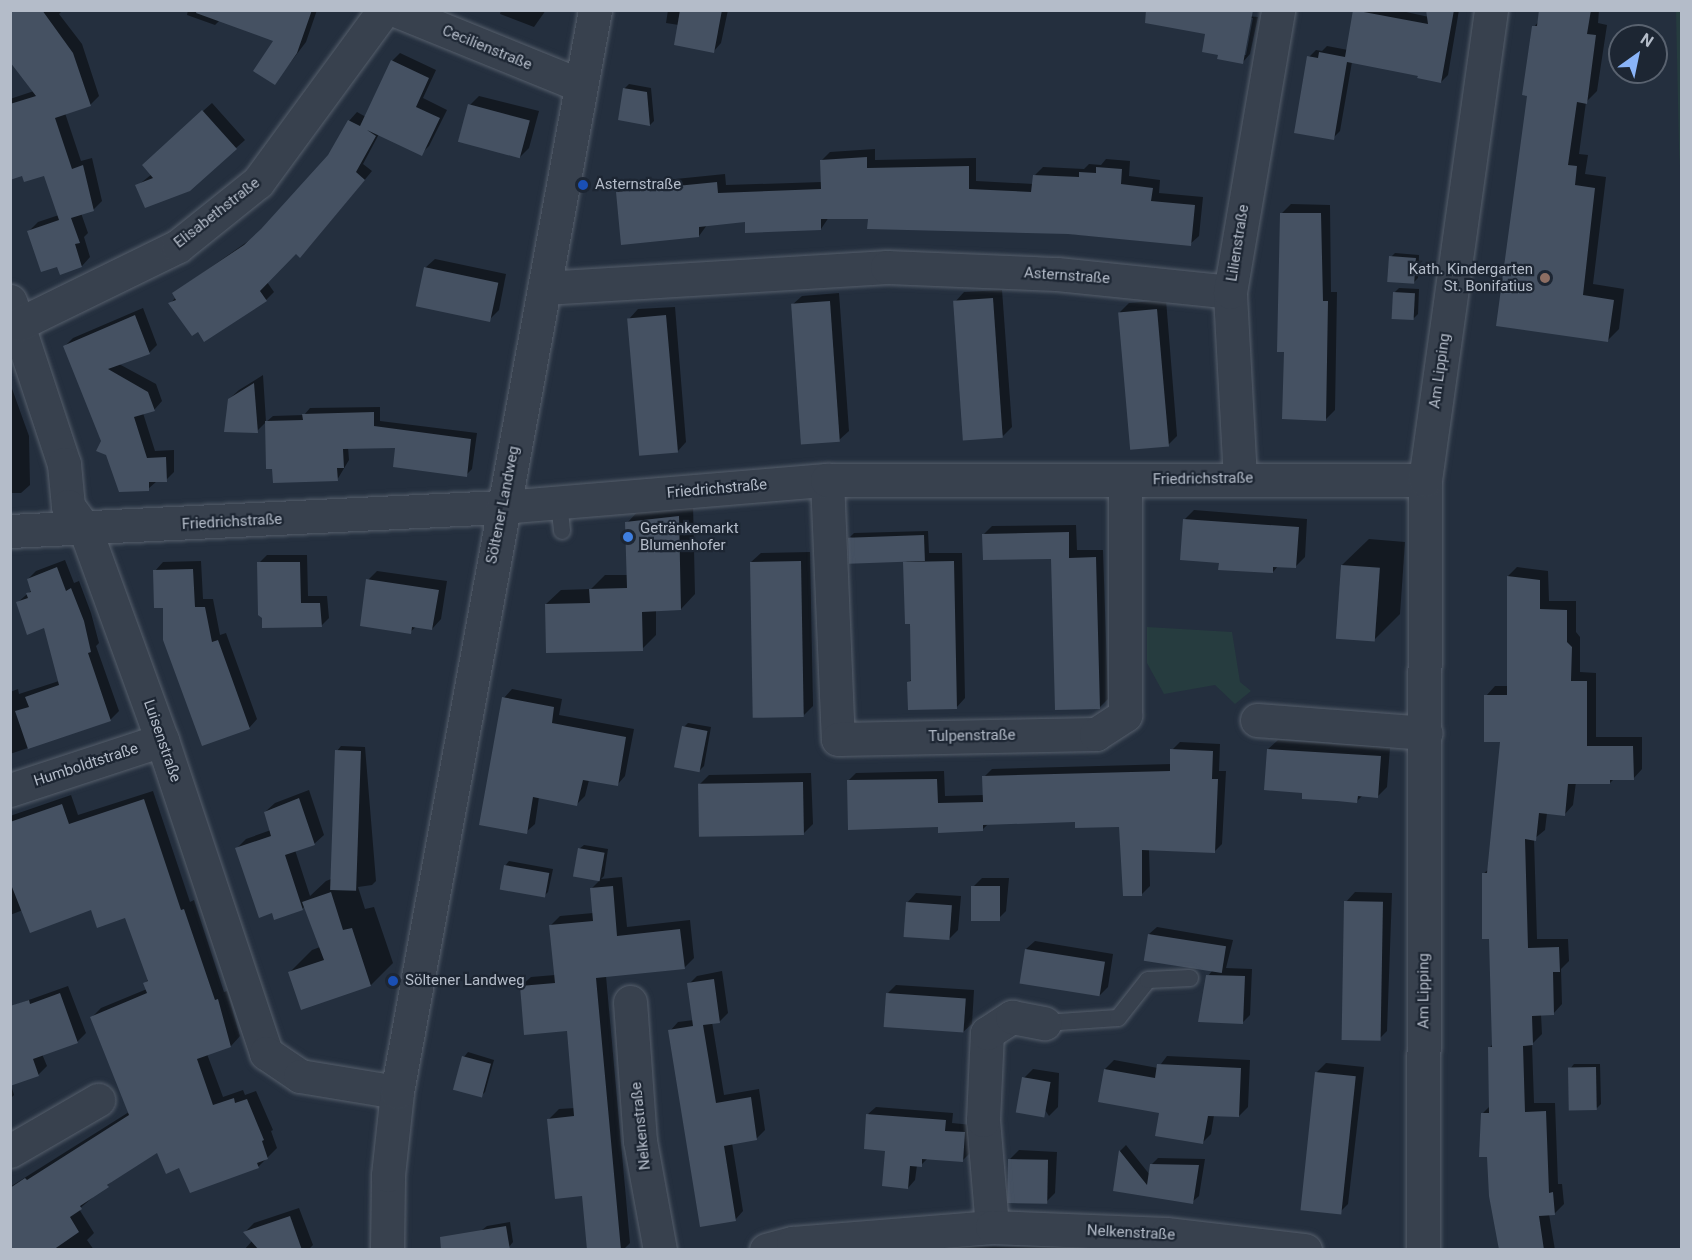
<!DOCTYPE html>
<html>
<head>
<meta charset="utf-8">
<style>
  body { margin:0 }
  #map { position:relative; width:1692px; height:1260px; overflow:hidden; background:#242f3e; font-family:Roboto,sans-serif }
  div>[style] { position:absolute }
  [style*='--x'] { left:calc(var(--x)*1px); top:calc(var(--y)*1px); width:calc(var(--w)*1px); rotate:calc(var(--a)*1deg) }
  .green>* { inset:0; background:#263c3f }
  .shadow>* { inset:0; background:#0007 }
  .building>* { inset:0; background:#455162; transform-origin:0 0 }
  .roads { filter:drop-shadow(0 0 2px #565f6c) drop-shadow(0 0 2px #565f6c) }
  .lane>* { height:16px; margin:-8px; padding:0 8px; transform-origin:8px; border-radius:8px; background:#38414e }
  .street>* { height:33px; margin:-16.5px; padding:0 16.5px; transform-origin:16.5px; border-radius:16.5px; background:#38414e }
  .dots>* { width:16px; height:16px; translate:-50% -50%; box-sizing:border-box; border:3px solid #1d2633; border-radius:50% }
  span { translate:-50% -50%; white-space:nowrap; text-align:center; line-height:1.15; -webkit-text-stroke:4.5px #1d2633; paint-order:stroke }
  .street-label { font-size:15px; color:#b4bcc9 }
  .poi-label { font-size:15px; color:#b4bcc9 }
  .left { translate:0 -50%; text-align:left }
  .right { translate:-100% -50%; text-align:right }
  .frame { position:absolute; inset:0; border:12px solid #b4bcc9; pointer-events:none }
  .north { position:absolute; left:1608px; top:24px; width:60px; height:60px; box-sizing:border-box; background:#1d2633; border:2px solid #59626f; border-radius:50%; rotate:33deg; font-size:16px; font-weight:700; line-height:24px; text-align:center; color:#b4bcc9 }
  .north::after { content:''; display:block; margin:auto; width:21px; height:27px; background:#8ab4f8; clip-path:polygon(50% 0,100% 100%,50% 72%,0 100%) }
</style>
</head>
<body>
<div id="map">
  <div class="green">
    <div style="clip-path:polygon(1676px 11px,1682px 11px,1681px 185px,1679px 149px)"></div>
    <div style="clip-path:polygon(1147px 627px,1232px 632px,1240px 682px,1251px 691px,1235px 704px,1215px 685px,1164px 694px,1147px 663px)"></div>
  </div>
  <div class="shadow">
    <div style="clip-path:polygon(10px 10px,63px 10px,59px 14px,82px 44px,99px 96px,90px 105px,65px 113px,81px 161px,92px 158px,102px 201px,94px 209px,81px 213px,88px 233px,84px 237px,90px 257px,82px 266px,58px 265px,29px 231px,38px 222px,59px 215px,45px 174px,10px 176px,10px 99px,34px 91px)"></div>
    <div style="clip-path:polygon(188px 10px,317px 10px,306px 42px,274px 84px,275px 41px,220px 20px,215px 25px,187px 15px)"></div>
    <div style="clip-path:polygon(501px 10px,546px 10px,534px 27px,500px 14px)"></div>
    <div style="clip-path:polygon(668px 10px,728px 10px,721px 43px,714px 51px,679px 25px,666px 23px)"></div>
    <div style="clip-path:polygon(1350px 10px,1397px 10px,1429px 17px,1428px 10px,1459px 10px,1448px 75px,1441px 82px,1419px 74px,1352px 62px,1340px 131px,1333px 138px,1309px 57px,1316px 50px,1322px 51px,1327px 46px,1348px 50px,1354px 11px)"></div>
    <div style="clip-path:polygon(1540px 10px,1599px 10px,1598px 23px,1607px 25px,1597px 91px,1586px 102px,1579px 154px,1588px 155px,1585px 174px,1606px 177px,1593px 284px,1624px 289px,1619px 329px,1607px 341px,1498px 325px,1529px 94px,1534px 27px,1539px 21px)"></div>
    <div style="clip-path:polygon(evenodd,1246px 16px,1258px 17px,1250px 54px,1242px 63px,1246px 16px,1250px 18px,1253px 18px,1246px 55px,1243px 55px,1250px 18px)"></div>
    <div style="clip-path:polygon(400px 53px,436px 70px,423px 98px,447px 110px,429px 146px,421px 154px,379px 134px,363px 164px,372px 171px,308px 248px,296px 252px,267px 282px,274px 292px,266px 300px,198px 330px,170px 304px,176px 297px,174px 293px,254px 237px,329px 156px,349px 121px,357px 112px,366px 117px,392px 61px)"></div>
    <div style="clip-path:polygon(629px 84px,651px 88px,654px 121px,650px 125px,619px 119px,625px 88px)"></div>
    <div style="clip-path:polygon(479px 96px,539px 111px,529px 148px,520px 157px,470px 105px)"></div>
    <div style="clip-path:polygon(212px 103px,245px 140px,236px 148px,137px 186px,152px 174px,153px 156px)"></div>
    <div style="clip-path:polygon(875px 149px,875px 160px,976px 158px,976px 181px,1033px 184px,1034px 176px,1043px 167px,1084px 169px,1089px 164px,1101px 165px,1106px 159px,1130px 161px,1129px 176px,1160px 180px,1159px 193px,1203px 197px,1199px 236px,1190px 244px,869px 217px,829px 217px,821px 229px,746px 221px,707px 225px,699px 236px,617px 192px,626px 184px,725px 174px,726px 185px,822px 182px,822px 160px,830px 152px)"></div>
    <div style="clip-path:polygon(1291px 204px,1330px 205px,1331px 292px,1337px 292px,1335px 410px,1326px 419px,1286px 350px,1282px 213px)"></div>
    <div style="clip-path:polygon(1395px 253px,1419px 255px,1418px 278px,1413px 283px,1391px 257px)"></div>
    <div style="clip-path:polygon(435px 259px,506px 274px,499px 310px,489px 320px,425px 268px)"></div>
    <div style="clip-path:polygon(1399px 288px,1419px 289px,1418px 314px,1414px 318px,1394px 293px)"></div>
    <div style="clip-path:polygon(1002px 290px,1012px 427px,1003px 436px,955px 302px,964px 292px)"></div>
    <div style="clip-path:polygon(839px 293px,849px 431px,839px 440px,792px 305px,802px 296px)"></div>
    <div style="clip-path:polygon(1166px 300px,1177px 436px,1168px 445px,1120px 312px,1129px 303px)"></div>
    <div style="clip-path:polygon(675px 307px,686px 442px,677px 452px,629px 319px,638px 309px)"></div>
    <div style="clip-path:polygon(143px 308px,157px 345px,149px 353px,119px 364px,156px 384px,162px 401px,154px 410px,143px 413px,155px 451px,174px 450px,174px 472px,166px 480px,157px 481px,148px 489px,103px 441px,65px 346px,73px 338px)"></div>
    <div style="clip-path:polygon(263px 375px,266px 422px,273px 416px,304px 415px,310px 408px,380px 407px,380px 421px,477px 433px,472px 469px,466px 475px,397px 447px,348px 447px,349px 460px,337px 480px,266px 422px,257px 431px,229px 399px,239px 390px)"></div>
    <div style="clip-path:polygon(10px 383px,29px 436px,30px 485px,21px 493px,10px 493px)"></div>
    <div style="clip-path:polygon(693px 503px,695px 594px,681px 609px,656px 610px,656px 635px,642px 649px,546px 604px,561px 590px,591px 589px,605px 575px,628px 575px,627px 523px,641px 508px)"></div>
    <div style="clip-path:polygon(1194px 510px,1307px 519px,1305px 557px,1295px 567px,1278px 566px,1273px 572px,1220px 562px,1185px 519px)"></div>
    <div style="clip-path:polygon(1076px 525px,1077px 550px,1103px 550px,1108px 699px,1100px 707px,1052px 558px,984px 534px,992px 526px)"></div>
    <div style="clip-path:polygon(928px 531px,929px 553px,962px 553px,965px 698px,956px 708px,909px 682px,912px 679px,911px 622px,905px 563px,908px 560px,850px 537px,854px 533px)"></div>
    <div style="clip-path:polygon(1369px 539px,1405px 542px,1400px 614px,1374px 640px,1342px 565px)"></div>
    <div style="clip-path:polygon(810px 552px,813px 706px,804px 715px,751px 562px,761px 553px)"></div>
    <div style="clip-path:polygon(267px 555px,307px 555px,308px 596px,327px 596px,329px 618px,321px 626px,259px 563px)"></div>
    <div style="clip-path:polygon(65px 560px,74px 583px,79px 581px,91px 613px,99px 643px,96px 646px,119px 711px,110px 720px,10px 754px,10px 692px,18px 689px,19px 694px,59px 681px,45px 626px,18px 602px,32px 590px,28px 579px,36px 571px)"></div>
    <div style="clip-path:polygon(201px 561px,203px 599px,213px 599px,220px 635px,226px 633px,257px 719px,249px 728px,164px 606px,155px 571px,163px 562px)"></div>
    <div style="clip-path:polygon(1517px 567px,1548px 571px,1549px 601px,1576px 601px,1576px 632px,1580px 637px,1580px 672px,1596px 673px,1596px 737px,1642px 737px,1642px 769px,1633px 779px,1614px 779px,1610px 783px,1576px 782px,1573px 805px,1564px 815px,1547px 813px,1545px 830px,1534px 839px,1537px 939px,1568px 939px,1569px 961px,1561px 969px,1562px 1004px,1553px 1014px,1541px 1014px,1542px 1034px,1532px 1044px,1534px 1103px,1555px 1103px,1558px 1184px,1562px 1184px,1564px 1204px,1555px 1213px,1549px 1214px,1555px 1250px,1499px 1250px,1489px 1155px,1481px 1156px,1482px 1114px,1490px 1106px,1489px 1048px,1494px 1043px,1491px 938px,1483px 874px,1489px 869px,1502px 740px,1486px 696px,1495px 686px,1509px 686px,1508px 576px)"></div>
    <div style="clip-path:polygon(377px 571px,447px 581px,441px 619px,432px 629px,417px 626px,410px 632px,368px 580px)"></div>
    <div style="clip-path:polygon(512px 689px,562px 699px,559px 715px,634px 729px,625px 776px,617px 785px,589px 780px,585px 796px,577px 804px,539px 797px,535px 824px,526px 832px,504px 698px)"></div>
    <div style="clip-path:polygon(688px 723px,711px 727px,704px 766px,700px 770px,684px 727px)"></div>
    <div style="clip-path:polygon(1278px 740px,1390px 748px,1387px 787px,1378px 796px,1363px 795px,1357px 801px,1304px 791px,1268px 749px)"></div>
    <div style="clip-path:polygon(1180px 742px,1220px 744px,1219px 771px,1226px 771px,1222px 844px,1214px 852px,1149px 848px,1150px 886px,1142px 894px,1121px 825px,1077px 821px,989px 823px,983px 829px,940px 825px,848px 781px,856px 773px,944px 771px,945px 796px,984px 795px,984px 777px,992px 769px,1172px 764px,1172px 750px)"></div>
    <div style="clip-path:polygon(341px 746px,365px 747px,376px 881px,372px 885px,358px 887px,365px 909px,374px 907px,393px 963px,371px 985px,290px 972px,312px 950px,320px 947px,305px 906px,302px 909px,236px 849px,246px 839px,271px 830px,265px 812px,275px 803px,309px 790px,324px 835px,314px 844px,295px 850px,310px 896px,326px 881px,349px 872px,337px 751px)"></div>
    <div style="clip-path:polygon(811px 773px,813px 824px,804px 833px,700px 784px,709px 775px)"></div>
    <div style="clip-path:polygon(153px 791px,190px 902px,194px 900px,224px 992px,227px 991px,240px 1036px,231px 1046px,207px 1054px,223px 1097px,243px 1090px,245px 1095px,256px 1091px,273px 1130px,271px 1131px,277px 1148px,258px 1167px,180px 1166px,158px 1151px,117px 1177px,79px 1209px,94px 1233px,87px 1240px,94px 1250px,10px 1250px,10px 1187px,129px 1112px,92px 1017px,101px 1008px,147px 989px,145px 983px,149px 979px,127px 916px,91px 908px,23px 910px,10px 915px,10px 816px,71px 795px,78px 815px)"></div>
    <div style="clip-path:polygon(584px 845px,608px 849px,604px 876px,601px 879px,622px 877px,627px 927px,690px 920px,694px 958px,684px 968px,606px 976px,630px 1243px,623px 1250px,588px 1250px,583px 1195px,549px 1119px,559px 1109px,575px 1108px,568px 1029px,521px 986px,531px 977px,555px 975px,550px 926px,560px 916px,593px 913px,591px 889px,600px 880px,579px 849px)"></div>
    <div style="clip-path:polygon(509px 861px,553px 869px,548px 892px,544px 896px,505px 866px)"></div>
    <div style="clip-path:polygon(982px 878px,1009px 878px,1006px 911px,997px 920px,973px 887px)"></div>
    <div style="clip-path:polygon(1355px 892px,1392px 893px,1387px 1031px,1378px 1040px,1346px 902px)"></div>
    <div style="clip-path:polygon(916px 893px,961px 896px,958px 930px,949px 939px,907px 903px)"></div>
    <div style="clip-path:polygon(1157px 927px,1233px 940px,1226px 968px,1252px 969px,1250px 1015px,1242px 1023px,1208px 976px,1212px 971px,1149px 934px)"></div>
    <div style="clip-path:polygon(1035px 941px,1113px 954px,1108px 987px,1099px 996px,1026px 949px)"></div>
    <div style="clip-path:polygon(722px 971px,728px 1013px,720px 1021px,712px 1022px,724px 1095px,759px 1089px,765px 1130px,757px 1138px,732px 1143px,743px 1211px,735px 1220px,670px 1031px,678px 1022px,694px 1020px,689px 984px,697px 976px)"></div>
    <div style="clip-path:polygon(896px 985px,974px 990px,972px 1024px,963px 1032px,888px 993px)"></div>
    <div style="clip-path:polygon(68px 986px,86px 1033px,77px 1042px,42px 1054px,47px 1066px,38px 1075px,11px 1085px,14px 1095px,10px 1099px,10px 1043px,12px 1006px)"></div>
    <div style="clip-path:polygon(468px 1052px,494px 1060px,485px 1092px,481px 1096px,464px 1057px)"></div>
    <div style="clip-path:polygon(1167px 1056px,1250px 1060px,1248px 1107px,1239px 1116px,1214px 1115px,1211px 1134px,1202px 1143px,1105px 1069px,1114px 1060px,1158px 1068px)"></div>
    <div style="clip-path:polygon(1326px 1063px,1364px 1067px,1348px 1204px,1339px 1213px,1317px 1072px)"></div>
    <div style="clip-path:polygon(1574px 1064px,1600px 1064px,1601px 1104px,1597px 1108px,1570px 1069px)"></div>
    <div style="clip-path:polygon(1033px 1069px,1059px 1073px,1058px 1107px,1049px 1116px,1024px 1078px)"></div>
    <div style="clip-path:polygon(876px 1107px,953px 1113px,952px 1123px,972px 1125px,970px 1153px,962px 1161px,928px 1158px,921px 1165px,917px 1165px,915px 1180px,908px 1188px,868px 1114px)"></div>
    <div style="clip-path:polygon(1126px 1145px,1150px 1175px,1152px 1164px,1158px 1158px,1205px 1159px,1199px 1196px,1192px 1202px,1114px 1190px,1120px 1151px)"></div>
    <div style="clip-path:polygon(1019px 1150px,1057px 1152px,1055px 1193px,1046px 1202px,1009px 1160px)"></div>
    <div style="clip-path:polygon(299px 1208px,313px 1245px,308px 1250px,244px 1250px,253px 1240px,245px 1232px,254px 1223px)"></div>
    <div style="clip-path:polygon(510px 1222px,513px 1242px,509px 1247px,482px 1230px,487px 1226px)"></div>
    <div style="clip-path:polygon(944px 1246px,1108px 1247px,1108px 1250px,940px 1250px)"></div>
  </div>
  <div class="building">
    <div style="clip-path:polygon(10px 10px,42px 10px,73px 53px,91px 106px,55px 118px,72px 169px,83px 165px,94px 211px,71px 218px,80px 243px,75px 244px,82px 267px,60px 275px,57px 267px,41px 272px,27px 231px,59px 220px,44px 176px,24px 182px,22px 176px,10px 180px,10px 104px,36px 96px,10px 62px)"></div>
    <div style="clip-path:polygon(197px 10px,312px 10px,297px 53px,275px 85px,253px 71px,273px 41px,196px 13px)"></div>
    <div style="clip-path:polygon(680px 10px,722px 10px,714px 53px,674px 45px)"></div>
    <div style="clip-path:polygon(1146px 10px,1253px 10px,1243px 64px,1217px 59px,1218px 55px,1202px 52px,1205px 34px,1145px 23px)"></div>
    <div style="clip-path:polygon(1353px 10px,1428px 24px,1426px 10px,1454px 10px,1441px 83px,1417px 78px,1418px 76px,1347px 62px,1334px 140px,1294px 133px,1307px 56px,1318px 58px,1319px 52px,1345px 57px)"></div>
    <div style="clip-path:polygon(1539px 10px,1591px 10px,1587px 34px,1596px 35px,1587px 104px,1577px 102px,1568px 165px,1577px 166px,1575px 185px,1595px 188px,1583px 295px,1614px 300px,1608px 342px,1496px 326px,1527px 96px,1522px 95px,1532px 26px,1537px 26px)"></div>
    <div style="clip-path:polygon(391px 60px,429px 78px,416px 107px,440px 118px,422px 156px,367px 130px,376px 136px,356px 172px,365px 180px,300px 258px,296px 254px,260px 291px,267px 301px,204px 342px,198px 332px,192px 336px,168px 303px,176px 300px,172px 293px,244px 245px,261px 229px,328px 155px,348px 120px,360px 126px)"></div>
    <div style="clip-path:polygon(623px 88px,647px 92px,650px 126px,618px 120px)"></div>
    <div style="left:468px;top:104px;width:64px;height:39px;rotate:15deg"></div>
    <div style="clip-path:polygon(202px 110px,237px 149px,190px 191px,145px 208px,135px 185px,153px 178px,142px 165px)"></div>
    <div style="clip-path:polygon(867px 157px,867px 168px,969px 166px,969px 189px,1031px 192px,1033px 175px,1079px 177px,1079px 172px,1096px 173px,1096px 167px,1122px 169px,1121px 184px,1153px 188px,1151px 201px,1195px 205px,1191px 246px,1068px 234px,867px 229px,868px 219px,821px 219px,821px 230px,745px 233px,745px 222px,699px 227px,699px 237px,621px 245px,616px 192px,717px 182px,718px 193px,821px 189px,820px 160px)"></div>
    <div style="clip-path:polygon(1280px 213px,1321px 213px,1323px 301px,1328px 301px,1326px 421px,1282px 419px,1284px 352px,1277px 352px)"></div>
    <div style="left:1389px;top:256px;width:27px;height:26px;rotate:4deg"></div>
    <div style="left:424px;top:267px;width:76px;height:40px;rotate:12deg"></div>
    <div style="left:1393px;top:292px;width:22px;height:27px;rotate:3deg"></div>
    <div style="left:993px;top:298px;width:140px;height:40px;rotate:86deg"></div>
    <div style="left:830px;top:301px;width:141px;height:39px;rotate:86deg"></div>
    <div style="left:1157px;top:309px;width:138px;height:39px;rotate:85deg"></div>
    <div style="clip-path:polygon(135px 315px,150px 354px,108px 369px,148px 392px,155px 411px,134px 417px,147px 458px,166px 457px,167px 482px,149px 482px,149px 491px,119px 492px,106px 455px,96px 451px,101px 441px,63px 346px)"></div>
    <div style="left:666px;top:315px;width:138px;height:39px;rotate:85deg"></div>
    <div style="clip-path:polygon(254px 383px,258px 433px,224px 432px,228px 399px)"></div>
    <div style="clip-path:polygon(374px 412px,374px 426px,471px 439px,467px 477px,393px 467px,395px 448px,343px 449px,344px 468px,337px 468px,338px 481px,273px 483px,272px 469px,266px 469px,265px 421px,303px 420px,302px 414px)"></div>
    <div style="clip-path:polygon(679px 516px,681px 610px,642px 612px,643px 651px,546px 653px,545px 604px,590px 603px,589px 589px,627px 588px,625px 522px)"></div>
    <div style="clip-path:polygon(1183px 519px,1299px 527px,1296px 568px,1273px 567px,1273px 573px,1218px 570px,1219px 563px,1180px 560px)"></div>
    <div style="clip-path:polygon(1069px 532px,1069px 558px,1096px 557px,1100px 709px,1055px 710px,1051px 559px,983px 560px,982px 534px)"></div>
    <div style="left:924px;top:535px;width:26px;height:76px;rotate:88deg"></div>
    <div style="left:801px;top:561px;width:156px;height:51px;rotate:89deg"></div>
    <div style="clip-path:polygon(954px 561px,957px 709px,908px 710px,907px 682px,911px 681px,910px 624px,905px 624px,903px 562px)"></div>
    <div style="clip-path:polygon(257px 562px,300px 562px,301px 603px,320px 603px,322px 627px,262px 628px,262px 618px,258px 615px)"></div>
    <div style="left:1341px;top:565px;width:39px;height:74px;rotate:4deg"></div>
    <div style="clip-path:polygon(57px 567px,66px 591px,71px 588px,84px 621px,91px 652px,88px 653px,111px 721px,28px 749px,15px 711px,29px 707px,25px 697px,59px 685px,44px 628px,27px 635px,16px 602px,28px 598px,26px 593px,31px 592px,27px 579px)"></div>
    <div style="clip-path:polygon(193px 569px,195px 607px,205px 607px,212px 642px,218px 640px,250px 729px,202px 746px,163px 640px,163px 608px,154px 608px,153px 570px)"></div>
    <div style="clip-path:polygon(1507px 576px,1540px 580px,1540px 609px,1567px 610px,1567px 642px,1572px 647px,1571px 681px,1587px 681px,1587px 746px,1633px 746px,1634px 780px,1610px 780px,1610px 784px,1568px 784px,1565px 816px,1539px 813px,1536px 841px,1525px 839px,1528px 948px,1559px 947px,1560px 972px,1553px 972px,1554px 1015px,1532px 1016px,1533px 1045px,1523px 1046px,1525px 1112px,1546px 1111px,1549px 1193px,1553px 1192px,1555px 1215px,1539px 1216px,1544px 1250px,1499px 1250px,1489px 1196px,1487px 1157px,1479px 1157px,1481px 1113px,1489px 1113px,1488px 1047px,1492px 1047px,1489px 939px,1482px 939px,1482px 873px,1487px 873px,1500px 742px,1484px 742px,1484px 695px,1507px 695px)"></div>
    <div style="clip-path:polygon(366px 579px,439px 590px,432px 630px,412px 627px,411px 634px,360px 626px)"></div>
    <div style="clip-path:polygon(502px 697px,554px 707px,552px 723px,626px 737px,618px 786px,583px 780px,577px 806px,533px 797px,527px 834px,479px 825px)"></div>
    <div style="left:682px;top:726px;width:26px;height:42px;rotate:11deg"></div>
    <div style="clip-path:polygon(1170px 749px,1213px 751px,1212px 779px,1218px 779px,1215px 853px,1142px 850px,1142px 896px,1123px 896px,1119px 827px,1075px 828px,1075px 822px,983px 825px,983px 831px,938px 833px,938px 827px,848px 830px,847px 780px,937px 779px,938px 803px,983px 802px,982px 776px,1170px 771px)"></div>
    <div style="clip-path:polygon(1267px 749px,1381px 756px,1378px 798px,1358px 796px,1357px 803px,1337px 801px,1302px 799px,1302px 793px,1264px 790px)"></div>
    <div style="left:335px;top:750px;width:26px;height:140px;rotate:2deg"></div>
    <div style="left:803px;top:782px;width:53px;height:105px;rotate:89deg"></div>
    <div style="clip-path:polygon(299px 798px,315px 845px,285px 855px,303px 910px,274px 920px,272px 913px,259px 918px,235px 848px,271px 836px,264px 812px)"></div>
    <div style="clip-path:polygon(144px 799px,181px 910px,184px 909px,215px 1000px,218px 999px,231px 1047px,197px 1059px,213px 1105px,234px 1098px,235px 1103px,247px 1099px,264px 1140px,262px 1141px,268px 1159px,257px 1163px,259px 1168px,190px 1193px,179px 1168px,166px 1174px,157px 1153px,107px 1185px,109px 1187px,80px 1206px,82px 1209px,70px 1217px,79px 1232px,53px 1250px,10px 1250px,10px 1188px,25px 1178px,27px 1180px,129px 1115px,90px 1017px,147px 993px,143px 983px,148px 981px,125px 918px,97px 928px,91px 910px,30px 933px,10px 882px,10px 822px,62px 804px,69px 824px)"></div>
    <div style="left:578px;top:848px;width:27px;height:29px;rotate:10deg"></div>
    <div style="left:504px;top:865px;width:46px;height:25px;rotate:10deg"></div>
    <div style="clip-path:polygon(613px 886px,617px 936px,680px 929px,685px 969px,596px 978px,621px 1250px,587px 1250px,582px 1196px,555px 1199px,547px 1119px,574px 1116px,567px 1031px,524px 1035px,520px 986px,555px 983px,549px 925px,593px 921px,590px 888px)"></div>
    <div style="left:971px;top:886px;width:29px;height:35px"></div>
    <div style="clip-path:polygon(331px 892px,343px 930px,352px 928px,371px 986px,301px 1010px,288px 972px,324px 960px,302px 902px)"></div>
    <div style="left:1344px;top:901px;width:39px;height:139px;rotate:1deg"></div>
    <div style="left:906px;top:902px;width:46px;height:35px;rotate:4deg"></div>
    <div style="left:1148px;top:934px;width:79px;height:27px;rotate:9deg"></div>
    <div style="left:1025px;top:949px;width:81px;height:35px;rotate:9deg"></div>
    <div style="clip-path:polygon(1206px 975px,1245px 976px,1243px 1024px,1198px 1022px)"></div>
    <div style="clip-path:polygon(714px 979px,720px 1023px,703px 1025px,716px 1103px,751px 1097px,757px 1140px,724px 1146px,736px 1221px,700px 1227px,668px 1030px,693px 1026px,687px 983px)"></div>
    <div style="clip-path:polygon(60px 993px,78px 1043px,33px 1059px,39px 1076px,10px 1086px,10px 1006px,29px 1000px,30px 1004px)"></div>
    <div style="left:886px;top:993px;width:80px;height:34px;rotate:4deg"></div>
    <div style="left:462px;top:1056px;width:30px;height:35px;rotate:15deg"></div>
    <div style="clip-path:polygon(1157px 1064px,1241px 1068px,1239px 1117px,1208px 1116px,1203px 1144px,1155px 1136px,1159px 1113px,1098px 1102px,1104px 1069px,1155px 1078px)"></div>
    <div style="left:1596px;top:1067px;width:43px;height:28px;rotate:89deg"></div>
    <div style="left:1315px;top:1072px;width:41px;height:139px;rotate:6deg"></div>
    <div style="left:1022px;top:1077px;width:29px;height:36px;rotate:10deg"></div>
    <div style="clip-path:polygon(866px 1114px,946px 1120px,945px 1131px,965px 1132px,963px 1162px,922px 1159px,922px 1167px,910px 1166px,908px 1189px,882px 1186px,885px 1151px,864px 1149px)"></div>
    <div style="clip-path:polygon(1119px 1150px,1147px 1185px,1150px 1164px,1199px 1165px,1193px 1204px,1113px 1191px)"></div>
    <div style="left:1008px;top:1159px;width:40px;height:44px;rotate:1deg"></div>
    <div style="clip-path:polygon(290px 1216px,302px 1250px,259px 1250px,243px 1232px)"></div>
    <div style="clip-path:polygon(506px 1226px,510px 1250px,441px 1250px,440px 1237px)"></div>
  </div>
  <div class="roads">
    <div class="lane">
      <div style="--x:559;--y:502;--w:29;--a:84"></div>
      <div style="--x:1044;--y:1023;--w:74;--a:-3.9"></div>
      <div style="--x:1118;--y:1018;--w:48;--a:-51.7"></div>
      <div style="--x:1148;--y:980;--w:42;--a:-2.7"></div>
    </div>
    <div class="street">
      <div style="--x:395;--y:10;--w:200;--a:22.1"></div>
      <div style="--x:544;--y:288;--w:344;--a:-3.5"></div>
      <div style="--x:887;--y:267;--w:170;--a:2.4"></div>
      <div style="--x:1057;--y:274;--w:174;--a:5.9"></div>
      <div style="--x:10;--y:301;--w:172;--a:71.7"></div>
      <div style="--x:64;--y:464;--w:42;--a:84.6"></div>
      <div style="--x:68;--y:506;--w:29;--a:54"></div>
      <div style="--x:85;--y:529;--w:225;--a:70"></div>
      <div style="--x:162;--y:740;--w:330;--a:71.6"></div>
      <div style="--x:266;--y:1053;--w:41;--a:34.1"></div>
      <div style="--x:300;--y:1076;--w:98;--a:9.4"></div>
      <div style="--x:19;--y:324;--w:177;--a:-26.1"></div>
      <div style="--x:178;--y:246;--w:102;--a:-38.7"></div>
      <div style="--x:258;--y:182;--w:213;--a:-53.8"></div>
      <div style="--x:1240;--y:479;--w:187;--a:-93.1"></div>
      <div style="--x:1230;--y:292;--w:286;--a:-80.3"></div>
      <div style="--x:827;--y:480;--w:259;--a:87.6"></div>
      <div style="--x:838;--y:739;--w:258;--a:-1.1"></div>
      <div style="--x:1096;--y:734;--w:35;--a:-33"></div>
      <div style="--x:1125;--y:715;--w:235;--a:-90"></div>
      <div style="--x:10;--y:531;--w:494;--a:-2.8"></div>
      <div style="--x:503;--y:507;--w:325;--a:-4.8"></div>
      <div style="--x:827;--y:480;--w:598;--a:0"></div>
      <div style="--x:1257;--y:720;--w:169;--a:4.4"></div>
      <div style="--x:10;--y:790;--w:160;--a:-18.2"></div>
      <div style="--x:630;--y:1002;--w:139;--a:85.9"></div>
      <div style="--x:640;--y:1141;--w:111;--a:79.6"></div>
      <div style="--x:10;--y:1151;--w:102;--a:-30.1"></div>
      <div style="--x:992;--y:1227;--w:107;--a:-94.8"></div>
      <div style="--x:983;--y:1120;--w:87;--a:-87.4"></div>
      <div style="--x:987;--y:1033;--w:30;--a:-33"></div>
      <div style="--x:1012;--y:1017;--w:33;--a:11"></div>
      <div style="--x:387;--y:1250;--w:75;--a:-89.2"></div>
      <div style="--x:388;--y:1175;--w:83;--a:-83.8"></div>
      <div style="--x:397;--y:1092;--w:1100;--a:-79.63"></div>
      <div style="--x:766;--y:1250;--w:28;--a:-15"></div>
      <div style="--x:793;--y:1243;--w:200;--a:-4.6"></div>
      <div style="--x:992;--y:1227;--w:174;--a:2.3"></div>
      <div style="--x:1166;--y:1234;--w:140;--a:6.6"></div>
      <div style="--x:1423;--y:1250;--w:770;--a:-89.85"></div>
      <div style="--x:1425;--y:480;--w:475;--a:-82"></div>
    </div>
  </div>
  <div class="dots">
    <div style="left:583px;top:185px;background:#1a4fb4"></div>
    <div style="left:1545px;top:278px;background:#8d6e63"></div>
    <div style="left:628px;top:537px;background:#3f7fe0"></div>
    <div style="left:393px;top:981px;background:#1a4fb4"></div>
  </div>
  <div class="street-label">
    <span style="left:487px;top:48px;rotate:22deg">Cecilienstraße</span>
    <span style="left:217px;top:213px;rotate:-38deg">Elisabethstraße</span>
    <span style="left:1238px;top:243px;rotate:-81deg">Lilienstraße</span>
    <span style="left:1067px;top:276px;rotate:4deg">Asternstraße</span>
    <span style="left:1440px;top:371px;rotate:-82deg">Am Lipping</span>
    <span style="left:1203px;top:479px;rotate:-1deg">Friedrichstraße</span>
    <span style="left:717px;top:489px;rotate:-5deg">Friedrichstraße</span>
    <span style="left:503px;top:505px;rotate:-79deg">Söltener Landweg</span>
    <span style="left:232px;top:522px;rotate:-3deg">Friedrichstraße</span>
    <span style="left:972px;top:736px;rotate:-1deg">Tulpenstraße</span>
    <span style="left:162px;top:741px;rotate:71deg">Luisenstraße</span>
    <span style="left:86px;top:765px;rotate:-18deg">Humboldtstraße</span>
    <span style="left:1424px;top:991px;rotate:-90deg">Am Lipping</span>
    <span style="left:641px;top:1126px;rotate:-96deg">Nelkenstraße</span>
    <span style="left:1131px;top:1233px;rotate:3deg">Nelkenstraße</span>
  </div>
  <div class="poi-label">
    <span class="left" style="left:595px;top:185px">Asternstraße</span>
    <span class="right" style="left:1533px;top:278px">Kath. Kindergarten<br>St. Bonifatius</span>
    <span class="left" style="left:640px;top:537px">Getränkemarkt<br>Blumenhofer</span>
    <span class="left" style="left:405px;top:981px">Söltener Landweg</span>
  </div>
  <div class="frame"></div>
  <div class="north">N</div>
</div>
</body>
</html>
